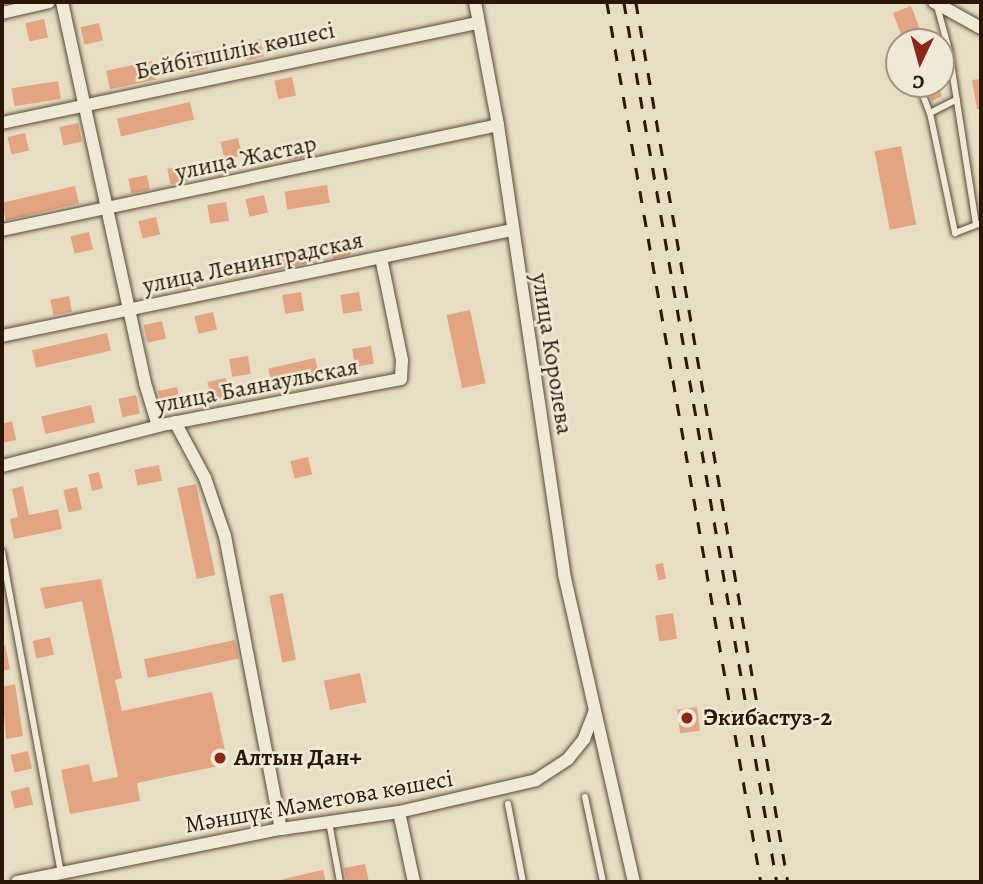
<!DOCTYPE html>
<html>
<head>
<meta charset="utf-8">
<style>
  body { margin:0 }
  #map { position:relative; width:983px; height:884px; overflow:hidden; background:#e7ddc2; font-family:Alegreya,serif }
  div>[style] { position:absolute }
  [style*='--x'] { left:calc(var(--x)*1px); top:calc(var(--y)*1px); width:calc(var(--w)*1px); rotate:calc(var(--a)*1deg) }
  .building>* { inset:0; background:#e3a482; transform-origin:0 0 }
  .roads { filter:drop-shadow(0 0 2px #594837) drop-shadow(0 0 2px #594837) }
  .service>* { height:6px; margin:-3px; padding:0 3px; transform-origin:3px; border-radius:3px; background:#efe9d7 }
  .minor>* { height:12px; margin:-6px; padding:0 6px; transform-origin:6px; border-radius:6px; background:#efe9d7 }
  .rail>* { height:2.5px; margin-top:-1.25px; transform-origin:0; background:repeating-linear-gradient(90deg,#2a1709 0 12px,transparent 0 24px) }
  .dots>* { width:19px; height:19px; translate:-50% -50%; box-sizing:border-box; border:4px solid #efe9d7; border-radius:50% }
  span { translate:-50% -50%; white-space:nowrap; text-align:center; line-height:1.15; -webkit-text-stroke:5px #efe9d7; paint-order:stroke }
  .street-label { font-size:24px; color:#2a1709 }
  .poi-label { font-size:24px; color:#2a1709; font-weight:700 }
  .left { translate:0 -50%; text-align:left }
  .frame { position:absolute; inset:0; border:4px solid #2a1709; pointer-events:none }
  .north { position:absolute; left:885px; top:28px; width:70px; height:70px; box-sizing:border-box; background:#efe9d7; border:2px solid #a09585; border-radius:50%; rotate:185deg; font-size:19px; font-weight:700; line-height:28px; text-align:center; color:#2a1709 }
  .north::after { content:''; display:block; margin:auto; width:24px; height:32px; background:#8f2418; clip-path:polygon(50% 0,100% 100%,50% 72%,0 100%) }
</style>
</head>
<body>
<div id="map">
  <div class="building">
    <div style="clip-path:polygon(911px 6px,925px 42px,904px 42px,893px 13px)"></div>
    <div style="left:44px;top:19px;width:19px;height:19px;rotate:78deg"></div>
    <div style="left:99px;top:23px;width:18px;height:19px;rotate:77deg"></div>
    <div style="left:260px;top:39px;width:18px;height:18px;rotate:77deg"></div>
    <div style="left:204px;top:50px;width:19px;height:19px;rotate:78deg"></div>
    <div style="left:152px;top:61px;width:19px;height:47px;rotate:78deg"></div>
    <div style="left:292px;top:77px;width:19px;height:18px;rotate:78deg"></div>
    <div style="clip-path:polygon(981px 79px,981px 109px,977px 109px,972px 80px)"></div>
    <div style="left:58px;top:81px;width:18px;height:47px;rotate:81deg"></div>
    <div style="clip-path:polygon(925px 84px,937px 84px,942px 96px,932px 101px)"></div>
    <div style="left:190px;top:102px;width:18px;height:75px;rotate:77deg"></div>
    <div style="left:78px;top:123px;width:19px;height:19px;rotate:78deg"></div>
    <div style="left:25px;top:133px;width:18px;height:18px;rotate:77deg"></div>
    <div style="left:238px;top:138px;width:18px;height:18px;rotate:77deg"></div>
    <div style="left:303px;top:141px;width:16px;height:19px;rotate:79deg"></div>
    <div style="left:901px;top:146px;width:80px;height:27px;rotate:79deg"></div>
    <div style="left:186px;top:165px;width:16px;height:19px;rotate:79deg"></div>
    <div style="left:147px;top:175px;width:15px;height:19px;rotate:79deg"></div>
    <div style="left:327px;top:185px;width:18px;height:43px;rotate:81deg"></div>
    <div style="left:75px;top:186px;width:18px;height:75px;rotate:77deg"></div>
    <div style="left:264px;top:195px;width:18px;height:19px;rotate:77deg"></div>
    <div style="left:226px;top:202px;width:19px;height:19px;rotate:81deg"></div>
    <div style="left:156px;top:217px;width:18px;height:18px;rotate:77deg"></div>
    <div style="left:89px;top:232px;width:18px;height:19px;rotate:77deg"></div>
    <div style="left:347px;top:239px;width:16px;height:18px;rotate:76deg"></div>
    <div style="left:308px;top:247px;width:16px;height:52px;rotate:79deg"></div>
    <div style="left:190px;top:272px;width:15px;height:19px;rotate:79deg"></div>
    <div style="left:301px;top:292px;width:19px;height:19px;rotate:81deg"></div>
    <div style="left:359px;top:292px;width:19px;height:19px;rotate:81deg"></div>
    <div style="left:69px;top:296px;width:16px;height:19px;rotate:79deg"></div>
    <div style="left:470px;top:310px;width:75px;height:24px;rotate:78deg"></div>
    <div style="left:213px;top:312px;width:18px;height:19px;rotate:77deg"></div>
    <div style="left:162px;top:321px;width:18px;height:19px;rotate:77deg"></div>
    <div style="left:107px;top:333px;width:18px;height:77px;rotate:77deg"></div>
    <div style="left:371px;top:346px;width:18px;height:19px;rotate:81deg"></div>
    <div style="left:248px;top:356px;width:18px;height:19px;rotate:81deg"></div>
    <div style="left:315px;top:358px;width:18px;height:48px;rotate:77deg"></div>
    <div style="left:226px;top:378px;width:19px;height:19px;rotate:78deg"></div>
    <div style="left:177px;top:387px;width:19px;height:19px;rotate:78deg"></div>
    <div style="left:136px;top:395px;width:19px;height:18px;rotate:78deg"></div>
    <div style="left:91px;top:405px;width:18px;height:51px;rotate:77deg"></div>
    <div style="clip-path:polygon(12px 421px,16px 440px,2px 443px,2px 424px)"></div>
    <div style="left:308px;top:457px;width:18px;height:18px;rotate:77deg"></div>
    <div style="left:159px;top:465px;width:16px;height:25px;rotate:79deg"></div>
    <div style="left:99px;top:472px;width:17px;height:11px;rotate:77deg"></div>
    <div style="left:196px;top:484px;width:93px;height:19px;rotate:78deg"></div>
    <div style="clip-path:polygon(23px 486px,29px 515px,58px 509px,62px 529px,14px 539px,10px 519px,18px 517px,12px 489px)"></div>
    <div style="left:77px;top:487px;width:23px;height:14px;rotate:77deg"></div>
    <div style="left:663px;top:563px;width:16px;height:8px;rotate:79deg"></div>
    <div style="clip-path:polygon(101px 579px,122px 678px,115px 680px,122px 711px,212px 692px,228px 764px,137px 783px,140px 801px,70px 814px,61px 770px,89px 764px,93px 782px,118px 777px,82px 601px,45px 609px,40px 588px)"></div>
    <div style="left:283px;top:593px;width:68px;height:14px;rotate:79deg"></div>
    <div style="left:673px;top:613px;width:26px;height:18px;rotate:81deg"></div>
    <div style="left:50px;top:637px;width:18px;height:18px;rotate:77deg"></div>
    <div style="left:235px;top:640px;width:19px;height:93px;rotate:78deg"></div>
    <div style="clip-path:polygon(2px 645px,5px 645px,10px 669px,2px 671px)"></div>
    <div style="left:360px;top:673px;width:30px;height:37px;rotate:78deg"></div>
    <div style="clip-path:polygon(15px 684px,23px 736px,6px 739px,2px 687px)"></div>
    <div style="left:697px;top:707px;width:24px;height:20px;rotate:83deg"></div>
    <div style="left:28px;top:751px;width:18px;height:18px;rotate:77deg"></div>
    <div style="left:29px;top:787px;width:18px;height:19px;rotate:77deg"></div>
    <div style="clip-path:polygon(365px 864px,369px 882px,347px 882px,344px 868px)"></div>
    <div style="clip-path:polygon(323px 870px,326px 882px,283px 882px,283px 879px)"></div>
  </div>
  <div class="roads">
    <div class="service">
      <div style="--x:937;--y:6;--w:46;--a:74.7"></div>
      <div style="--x:949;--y:50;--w:176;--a:81.2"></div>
      <div style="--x:919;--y:85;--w:30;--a:69"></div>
      <div style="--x:930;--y:113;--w:123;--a:78.2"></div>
      <div style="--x:955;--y:233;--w:28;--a:-21"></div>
      <div style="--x:930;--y:113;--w:30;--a:-27"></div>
      <div style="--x:2;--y:552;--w:326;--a:79.6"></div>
      <div style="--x:585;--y:797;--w:87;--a:78"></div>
      <div style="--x:508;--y:804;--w:79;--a:79.1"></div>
      <div style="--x:329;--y:822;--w:61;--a:79.6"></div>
    </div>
    <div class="minor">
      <div style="--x:62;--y:2;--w:390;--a:77.7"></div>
      <div style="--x:145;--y:383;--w:45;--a:73.2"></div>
      <div style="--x:475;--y:2;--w:125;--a:79.4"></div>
      <div style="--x:498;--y:125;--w:454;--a:81.6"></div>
      <div style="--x:564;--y:574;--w:316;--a:77.2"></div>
      <div style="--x:934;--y:2;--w:54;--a:29"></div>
      <div style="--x:2;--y:13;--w:48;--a:-13.2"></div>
      <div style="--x:2;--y:123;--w:486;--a:-11.9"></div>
      <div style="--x:2;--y:230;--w:507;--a:-11.95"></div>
      <div style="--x:2;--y:336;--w:521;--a:-11.74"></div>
      <div style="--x:175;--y:422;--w:64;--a:61.8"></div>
      <div style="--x:205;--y:478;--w:61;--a:71"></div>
      <div style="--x:225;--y:536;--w:298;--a:79.2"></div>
      <div style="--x:2;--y:466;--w:170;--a:-14.3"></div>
      <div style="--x:167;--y:424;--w:238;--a:-10.9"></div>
      <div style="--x:401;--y:379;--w:19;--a:-87"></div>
      <div style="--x:402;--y:360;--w:104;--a:-101.6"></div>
      <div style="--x:399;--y:812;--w:72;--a:77.9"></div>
      <div style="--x:17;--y:882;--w:269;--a:-11.4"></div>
      <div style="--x:281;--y:829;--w:119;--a:-8.2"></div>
      <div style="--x:399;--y:812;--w:141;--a:-13.1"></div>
      <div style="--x:536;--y:780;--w:38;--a:-33"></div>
      <div style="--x:568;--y:759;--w:26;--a:-51"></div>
      <div style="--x:584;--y:739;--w:30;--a:-69"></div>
    </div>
  </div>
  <div class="rail">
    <div style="--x:607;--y:2;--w:893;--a:80.07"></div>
    <div style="--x:624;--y:2;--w:893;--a:80.14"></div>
    <div style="--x:636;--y:2;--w:893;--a:80.2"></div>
  </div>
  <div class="dots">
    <div style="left:687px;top:718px;background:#8f2418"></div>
    <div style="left:220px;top:758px;background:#8f2418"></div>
  </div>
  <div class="street-label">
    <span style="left:235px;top:51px;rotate:-12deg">Бейбітшілік көшесі</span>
    <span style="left:246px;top:158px;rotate:-12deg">улица Жастар</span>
    <span style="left:253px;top:263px;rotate:-12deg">улица Ленинградская</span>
    <span style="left:552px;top:354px;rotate:81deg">улица Королева</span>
    <span style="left:257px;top:386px;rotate:-11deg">улица Баянаульская</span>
    <span style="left:319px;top:802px;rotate:-10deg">Мәншүк Мәметова көшесі</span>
  </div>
  <div class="poi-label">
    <span class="left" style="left:703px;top:718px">Экибастуз-2</span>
    <span class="left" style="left:234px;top:758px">Алтын Дан+</span>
  </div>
  <div class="frame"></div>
  <div class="north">С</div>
</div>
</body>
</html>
